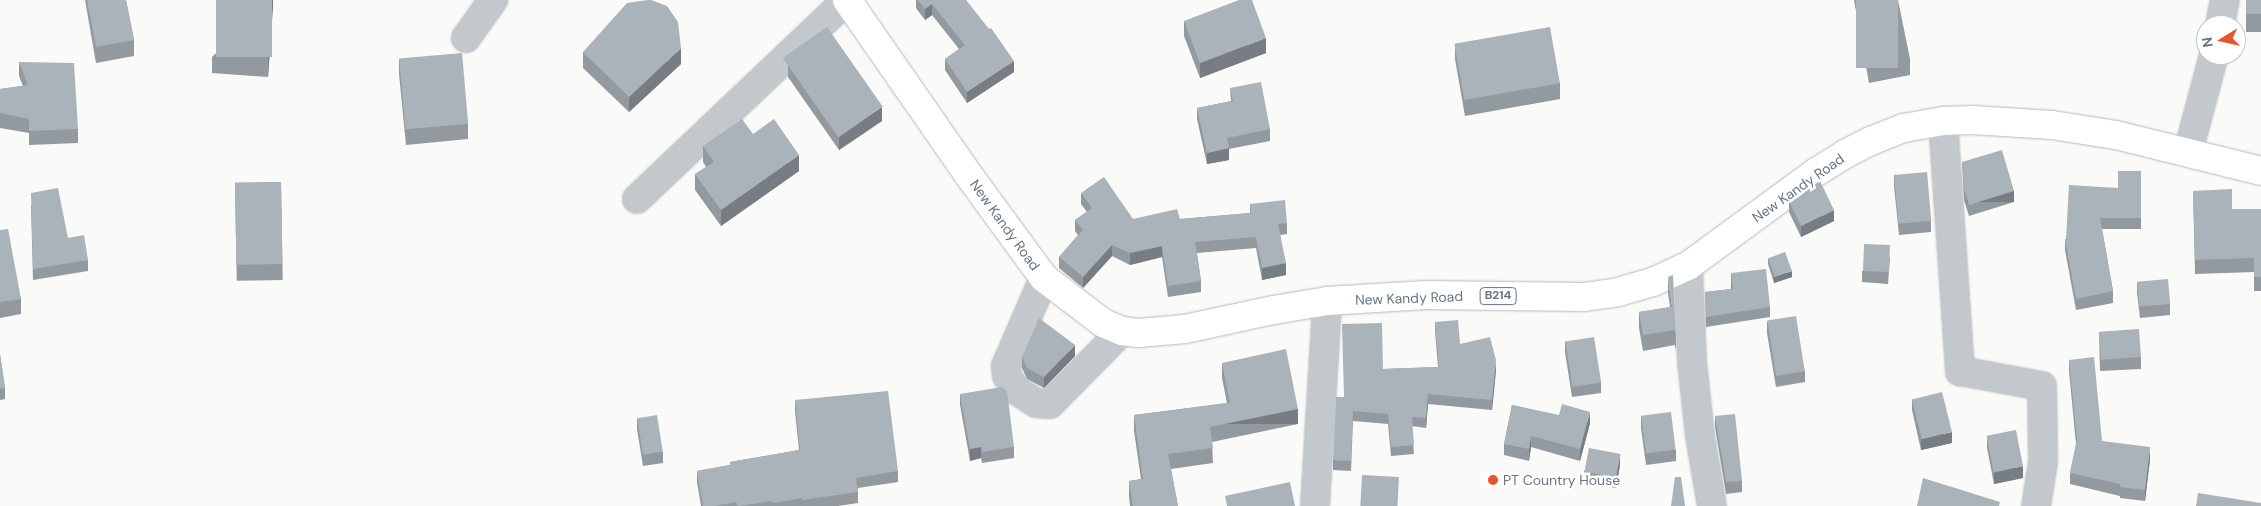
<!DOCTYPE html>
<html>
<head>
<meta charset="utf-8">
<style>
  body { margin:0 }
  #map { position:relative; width:2261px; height:506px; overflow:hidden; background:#fafaf8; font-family:"DM Sans",sans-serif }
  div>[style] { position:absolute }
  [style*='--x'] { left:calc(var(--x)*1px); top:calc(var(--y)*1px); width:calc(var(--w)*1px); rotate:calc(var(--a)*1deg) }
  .roads { filter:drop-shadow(0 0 1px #b5babe) drop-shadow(0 0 1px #b5babe) }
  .minor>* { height:28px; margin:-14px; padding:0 14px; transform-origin:14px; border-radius:14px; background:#c3c8cc }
  .major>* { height:28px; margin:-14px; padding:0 14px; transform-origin:14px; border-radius:14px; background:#fff }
  .wall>* { inset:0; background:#929a9f; transform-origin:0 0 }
  .shaded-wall>* { inset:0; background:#777d82; transform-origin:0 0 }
  .building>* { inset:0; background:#aab3b9; transform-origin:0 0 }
  .dots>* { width:14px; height:14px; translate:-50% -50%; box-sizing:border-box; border:2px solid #fff; border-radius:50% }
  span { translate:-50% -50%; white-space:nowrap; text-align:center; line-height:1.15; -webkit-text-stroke:5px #fff; paint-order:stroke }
  .shield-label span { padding:1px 4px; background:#fff; border:1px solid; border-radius:4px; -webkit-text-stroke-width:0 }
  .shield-label { font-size:12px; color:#657683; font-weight:700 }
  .street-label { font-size:14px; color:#657683 }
  .poi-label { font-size:14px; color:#657683 }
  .left { translate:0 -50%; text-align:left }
  .north { position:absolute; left:2196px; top:15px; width:50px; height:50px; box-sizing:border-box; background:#fff; border:1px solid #c1c8cd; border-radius:50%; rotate:261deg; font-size:14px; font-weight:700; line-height:20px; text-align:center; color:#657683 }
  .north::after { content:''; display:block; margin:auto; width:18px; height:22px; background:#e4572e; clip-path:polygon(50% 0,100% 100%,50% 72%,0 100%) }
</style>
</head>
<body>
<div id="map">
  <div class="roads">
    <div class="minor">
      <div style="--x:2220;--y:25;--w:25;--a:-79"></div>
      <div style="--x:466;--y:38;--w:47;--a:-54.6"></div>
      <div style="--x:1943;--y:121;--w:251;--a:86.1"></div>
      <div style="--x:1960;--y:371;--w:83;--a:10.4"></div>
      <div style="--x:2042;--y:386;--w:76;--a:89.2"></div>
      <div style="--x:2043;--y:462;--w:45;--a:99"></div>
      <div style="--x:2188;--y:152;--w:100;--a:-75"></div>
      <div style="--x:637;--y:199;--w:289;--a:-43.5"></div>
      <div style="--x:1688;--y:266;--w:96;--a:87.6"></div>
      <div style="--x:1692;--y:362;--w:74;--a:83.8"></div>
      <div style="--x:1700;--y:436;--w:71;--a:80.3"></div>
      <div style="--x:1044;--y:278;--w:96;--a:113.4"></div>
      <div style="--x:1006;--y:366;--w:10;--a:84"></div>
      <div style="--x:1007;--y:376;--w:17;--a:57"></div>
      <div style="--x:1016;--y:390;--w:24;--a:33"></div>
      <div style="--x:1036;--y:403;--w:14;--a:4"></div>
      <div style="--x:1050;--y:404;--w:103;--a:-45.4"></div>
      <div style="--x:1315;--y:506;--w:205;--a:-86.6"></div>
    </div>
    <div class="major">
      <div style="--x:847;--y:0;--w:216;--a:55.2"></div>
      <div style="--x:970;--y:177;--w:125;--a:53.8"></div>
      <div style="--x:1044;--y:278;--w:74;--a:37.3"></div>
      <div style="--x:1103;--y:323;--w:21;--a:23"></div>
      <div style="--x:1122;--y:331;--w:17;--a:7"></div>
      <div style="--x:1139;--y:333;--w:46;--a:-5"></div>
      <div style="--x:1185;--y:329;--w:91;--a:-12.1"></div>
      <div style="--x:1274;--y:310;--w:54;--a:-9.6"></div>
      <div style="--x:1327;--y:301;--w:99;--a:-3.5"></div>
      <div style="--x:1426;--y:295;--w:158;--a:0.7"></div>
      <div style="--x:1584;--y:297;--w:34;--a:-8"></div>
      <div style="--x:1618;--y:292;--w:36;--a:-16"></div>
      <div style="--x:1653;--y:282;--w:38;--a:-25"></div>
      <div style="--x:1688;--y:266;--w:161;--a:-36.2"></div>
      <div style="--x:1818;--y:171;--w:32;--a:-32"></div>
      <div style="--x:1845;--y:154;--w:29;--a:-27"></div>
      <div style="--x:1871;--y:141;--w:35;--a:-22"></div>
      <div style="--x:1904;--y:128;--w:40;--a:-10"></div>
      <div style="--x:1943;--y:121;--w:29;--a:-2"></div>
      <div style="--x:1972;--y:120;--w:80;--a:3.6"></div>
      <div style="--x:2052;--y:125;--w:65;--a:8.9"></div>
      <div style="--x:2116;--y:135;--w:149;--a:13.9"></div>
    </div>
  </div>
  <div class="wall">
    <div style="clip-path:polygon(85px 0,126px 0,134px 40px,134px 56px,96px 63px)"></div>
    <div style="clip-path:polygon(273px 0,268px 77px,212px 73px,212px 57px)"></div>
    <div style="clip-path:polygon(916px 0,966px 0,1014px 72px,967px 103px,945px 70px,945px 59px,959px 49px,932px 15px,925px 20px,916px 8px)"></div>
    <div style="clip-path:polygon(1854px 0,1898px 0,1910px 59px,1910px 75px,1869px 83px)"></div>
    <div style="left:2246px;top:0;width:15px;height:32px"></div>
    <div style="clip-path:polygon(1184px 21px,1266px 53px,1200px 78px,1184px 36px)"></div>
    <div style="clip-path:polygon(1455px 44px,1560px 83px,1560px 99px,1465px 116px,1455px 59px)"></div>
    <div style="clip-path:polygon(583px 52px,681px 64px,629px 112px,583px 68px)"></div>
    <div style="clip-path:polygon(399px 59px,468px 124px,468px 139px,406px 145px,399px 74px)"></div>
    <div style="clip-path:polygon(19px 62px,78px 129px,78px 143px,29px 145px,29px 133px,0 128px,0 89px,23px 86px,19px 76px)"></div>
    <div style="clip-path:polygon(788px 64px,882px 121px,839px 150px,788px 77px)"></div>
    <div style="clip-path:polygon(1230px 88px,1270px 129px,1270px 141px,1229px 149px,1229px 160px,1207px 164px,1197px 119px,1197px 108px,1231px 101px)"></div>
    <div style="clip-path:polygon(753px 134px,799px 171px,721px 226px,695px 190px,695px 174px,706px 167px,703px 162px,703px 146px)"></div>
    <div style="clip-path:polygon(1962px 162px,2014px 202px,1969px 216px,1964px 200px)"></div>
    <div style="clip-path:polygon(2141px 171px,2141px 229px,2102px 229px,2113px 291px,2113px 303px,2076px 310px,2065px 250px,2065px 239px,2066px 239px,2118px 188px)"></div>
    <div style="clip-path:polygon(1894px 174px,1931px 221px,1931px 232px,1899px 235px,1894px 186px)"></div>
    <div style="left:281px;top:182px;width:98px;height:46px;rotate:89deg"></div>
    <div style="clip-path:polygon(2193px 191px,2232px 209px,2261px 209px,2261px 291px,2254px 291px,2254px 272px,2195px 274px)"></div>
    <div style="clip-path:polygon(1081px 193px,1133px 219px,1180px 219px,1250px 213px,1250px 204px,1287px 223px,1287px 234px,1280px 235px,1286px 275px,1262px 280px,1256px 248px,1197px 253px,1201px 281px,1201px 292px,1168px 297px,1162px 257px,1130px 265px,1112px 256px,1083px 288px,1059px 268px,1059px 257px,1078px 235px,1075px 231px,1075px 220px,1087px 212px,1081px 204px)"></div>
    <div style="clip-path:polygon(1789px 201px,1834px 221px,1801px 237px,1789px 212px)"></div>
    <div style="clip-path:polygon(31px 205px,68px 238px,88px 260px,88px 271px,33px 280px)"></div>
    <div style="clip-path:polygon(0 230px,21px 299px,21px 314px,0 318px)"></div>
    <div style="clip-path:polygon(1890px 257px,1888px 284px,1862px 282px,1862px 271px)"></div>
    <div style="clip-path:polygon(1768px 258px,1792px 277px,1774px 283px,1768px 264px)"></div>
    <div style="clip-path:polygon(1731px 273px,1770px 307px,1770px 317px,1706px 327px,1705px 292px,1731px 289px)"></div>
    <div style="clip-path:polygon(1668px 277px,1676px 335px,1676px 351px,1675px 345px,1643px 351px,1639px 328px,1639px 312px,1670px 307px,1668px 293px)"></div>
    <div style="clip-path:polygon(2137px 282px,2170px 304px,2170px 315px,2140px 318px,2137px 293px)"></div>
    <div style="clip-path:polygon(1767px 321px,1805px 371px,1805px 382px,1776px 387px,1767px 333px)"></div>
    <div style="clip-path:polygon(1435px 322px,1460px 344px,1496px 370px,1492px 410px,1428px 404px,1426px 428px,1412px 426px,1414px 454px,1391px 456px,1388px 424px,1353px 421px,1351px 471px,1333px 470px,1333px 460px,1344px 397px,1383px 369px,1438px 367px,1435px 331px)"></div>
    <div style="clip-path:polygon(2099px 332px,2141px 357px,2141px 369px,2100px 371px)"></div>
    <div style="clip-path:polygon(1565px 341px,1601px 382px,1601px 393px,1572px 397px,1565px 352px)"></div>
    <div style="clip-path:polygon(0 354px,5px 388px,5px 399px,0 400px)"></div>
    <div style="clip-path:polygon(1075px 356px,1044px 388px,1027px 379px,1022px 368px,1022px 357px)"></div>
    <div style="clip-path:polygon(2069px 360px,2102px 441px,2150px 459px,2145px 501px,2120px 498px,2120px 496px,2070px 484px,2070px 473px,2076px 444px,2069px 371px)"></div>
    <div style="clip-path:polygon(1222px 363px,1298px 424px,1212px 442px,1213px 463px,1171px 469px,1178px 506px,1130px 506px,1129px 497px,1129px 481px,1141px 479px,1134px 431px,1134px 415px,1227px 403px,1222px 378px)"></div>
    <div style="clip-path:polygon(960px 394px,1014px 447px,1014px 458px,982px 463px,981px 458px,970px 461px,960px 405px)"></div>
    <div style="clip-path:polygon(1912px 399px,1952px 443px,1921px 450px,1912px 410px)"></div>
    <div style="clip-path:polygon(795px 400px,898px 471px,898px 482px,858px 488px,858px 503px,838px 506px,701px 506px,697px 482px,697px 471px,730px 465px,730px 462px,799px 450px,795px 411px)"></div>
    <div style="clip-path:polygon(1512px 405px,1590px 423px,1580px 461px,1531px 447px,1529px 461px,1504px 455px,1504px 444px)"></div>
    <div style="clip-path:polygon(1641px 416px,1676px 450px,1676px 461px,1646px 465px,1641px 428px)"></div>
    <div style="clip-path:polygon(1715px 416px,1742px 481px,1742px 492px,1726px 494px,1715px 427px)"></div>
    <div style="clip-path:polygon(637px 418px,663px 452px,663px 463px,643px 466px,637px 429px)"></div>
    <div style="clip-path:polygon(1987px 437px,2023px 478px,1994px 484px,1987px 448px)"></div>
    <div style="clip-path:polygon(1620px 465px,1616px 488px,1584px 482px,1584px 471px)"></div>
  </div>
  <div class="shaded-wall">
    <div style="clip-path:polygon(272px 0,273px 0,273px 7px,268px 77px,268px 61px)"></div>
    <div style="clip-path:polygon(932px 4px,932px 15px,925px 20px,925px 9px)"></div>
    <div style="clip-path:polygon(1266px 38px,1266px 53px,1200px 78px,1200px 63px)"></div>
    <div style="clip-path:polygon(681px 48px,681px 64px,629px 112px,629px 97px)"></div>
    <div style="clip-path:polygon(1014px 61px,1014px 72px,967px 103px,967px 92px)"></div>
    <div style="clip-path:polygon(882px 107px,882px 121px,839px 150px,839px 136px)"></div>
    <div style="clip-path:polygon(1229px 148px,1229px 160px,1207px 164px,1207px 153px)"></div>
    <div style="clip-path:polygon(799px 155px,799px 171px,721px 226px,721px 210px)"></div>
    <div style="left:2014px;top:191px;width:11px;height:47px;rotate:90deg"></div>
    <div style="clip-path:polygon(1834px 210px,1834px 221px,1801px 237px,1801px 226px)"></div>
    <div style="clip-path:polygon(1112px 245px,1112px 256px,1083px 288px,1083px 277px)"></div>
    <div style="clip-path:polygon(1162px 246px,1162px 257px,1130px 265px,1130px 253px)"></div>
    <div style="clip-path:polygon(1286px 263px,1286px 275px,1262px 280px,1262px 268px)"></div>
    <div style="clip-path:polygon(1792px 271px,1792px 277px,1774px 283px,1774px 277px)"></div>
    <div style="clip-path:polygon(1075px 345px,1075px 356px,1044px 388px,1044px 377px)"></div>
    <div style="clip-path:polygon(1496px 360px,1496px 370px,1492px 410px,1492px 400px)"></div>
    <div style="clip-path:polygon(1428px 394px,1428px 404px,1426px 428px,1426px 418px)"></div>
    <div style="left:1298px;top:409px;width:15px;height:90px;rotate:90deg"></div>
    <div style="clip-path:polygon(1590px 412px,1590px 423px,1580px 461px,1580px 449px)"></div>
    <div style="clip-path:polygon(1952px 432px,1952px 443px,1921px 450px,1921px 439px)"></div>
    <div style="clip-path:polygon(1531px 436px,1531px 447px,1529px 461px,1529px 449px)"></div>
    <div style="clip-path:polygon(981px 447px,981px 458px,970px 461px,970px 449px)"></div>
    <div style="clip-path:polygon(2150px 447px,2150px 459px,2145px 501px,2145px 490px)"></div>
    <div style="clip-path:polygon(1620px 454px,1620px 465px,1616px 488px,1616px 477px)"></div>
    <div style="clip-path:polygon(2023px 466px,2023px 478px,1994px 484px,1994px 473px)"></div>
  </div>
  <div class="building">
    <div style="clip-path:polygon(87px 0,126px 0,134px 40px,96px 47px)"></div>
    <div style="left:216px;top:0;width:56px;height:57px"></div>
    <div style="clip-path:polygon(648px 0,651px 0,667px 6px,678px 22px,681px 48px,629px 97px,583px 52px,627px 3px)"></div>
    <div style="clip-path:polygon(918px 0,966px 0,989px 29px,991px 28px,1014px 61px,967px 92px,945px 59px,965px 45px,932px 4px,925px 9px)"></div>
    <div style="clip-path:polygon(1239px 0,1252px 0,1266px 38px,1200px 63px,1184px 21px)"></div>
    <div style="left:1856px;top:0;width:42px;height:68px"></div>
    <div style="left:2246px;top:0;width:15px;height:14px"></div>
    <div style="left:827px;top:27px;width:97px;height:54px;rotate:55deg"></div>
    <div style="left:1550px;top:27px;width:57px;height:97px;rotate:80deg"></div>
    <div style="left:462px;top:53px;width:71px;height:63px;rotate:85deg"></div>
    <div style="clip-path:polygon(19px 62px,74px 63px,78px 129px,29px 131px,29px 119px,0 113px,0 89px,28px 85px)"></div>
    <div style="clip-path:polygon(1261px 82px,1270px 129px,1227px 138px,1229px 148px,1207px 153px,1197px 108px,1233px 101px,1230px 88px)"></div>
    <div style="clip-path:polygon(742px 119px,753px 134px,774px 119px,799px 155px,721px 210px,695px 174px,714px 162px,703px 146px)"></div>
    <div style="clip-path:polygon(2002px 150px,2014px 191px,1969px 205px,1964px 188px,1962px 162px)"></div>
    <div style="clip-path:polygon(2118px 171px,2141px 171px,2141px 218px,2100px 218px,2113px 291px,2076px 299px,2065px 239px,2066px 239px,2069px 185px,2118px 188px)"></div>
    <div style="left:1927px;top:172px;width:49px;height:33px;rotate:85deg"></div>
    <div style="clip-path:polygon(1104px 177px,1133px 219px,1177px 209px,1180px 219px,1251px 213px,1250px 204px,1285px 200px,1287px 223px,1278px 224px,1286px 263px,1262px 268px,1256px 237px,1195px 242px,1201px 281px,1168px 286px,1162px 246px,1130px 253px,1112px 245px,1083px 277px,1059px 257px,1083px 230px,1075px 220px,1092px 208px,1081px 193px)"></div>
    <div style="clip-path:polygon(1820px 181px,1834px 210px,1801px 226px,1789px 201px)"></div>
    <div style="left:281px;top:182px;width:82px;height:46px;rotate:89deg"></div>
    <div style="clip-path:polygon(58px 188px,68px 238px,84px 235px,88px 260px,33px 269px,31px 193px)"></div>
    <div style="clip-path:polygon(2232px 189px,2232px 209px,2261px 209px,2261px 277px,2254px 277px,2254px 258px,2195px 260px,2193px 191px)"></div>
    <div style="clip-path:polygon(8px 229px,21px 299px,0 302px,0 230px)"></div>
    <div style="left:1864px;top:244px;width:26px;height:27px;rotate:2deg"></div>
    <div style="left:1785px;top:252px;width:20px;height:18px;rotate:70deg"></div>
    <div style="clip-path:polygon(1766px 269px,1770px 307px,1706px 317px,1705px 292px,1733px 289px,1731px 273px)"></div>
    <div style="clip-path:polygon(1673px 275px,1676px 335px,1675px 330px,1643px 335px,1639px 312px,1672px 307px,1668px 277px)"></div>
    <div style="left:2168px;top:279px;width:25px;height:31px;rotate:85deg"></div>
    <div style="left:1796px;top:316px;width:56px;height:29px;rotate:81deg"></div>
    <div style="clip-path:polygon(1039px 318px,1075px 345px,1044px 377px,1027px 368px,1022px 357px)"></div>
    <div style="clip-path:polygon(1458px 320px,1460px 344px,1490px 337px,1496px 360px,1492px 400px,1428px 394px,1426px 418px,1412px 417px,1414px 445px,1391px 447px,1388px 414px,1353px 411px,1351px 461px,1333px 460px,1336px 397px,1344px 397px,1342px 324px,1382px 323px,1383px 369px,1439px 367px,1435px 322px)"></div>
    <div style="left:2139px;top:329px;width:28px;height:40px;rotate:86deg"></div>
    <div style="left:1594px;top:337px;width:46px;height:29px;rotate:81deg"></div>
    <div style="clip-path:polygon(1286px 349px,1298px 409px,1210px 427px,1213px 448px,1168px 454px,1178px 506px,1133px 506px,1129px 481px,1143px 479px,1134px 415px,1230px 403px,1222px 363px)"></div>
    <div style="clip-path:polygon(0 354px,5px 388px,0 389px)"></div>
    <div style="clip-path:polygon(2094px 357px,2102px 441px,2150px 447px,2145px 490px,2120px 487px,2120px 484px,2070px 473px,2077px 440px,2069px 360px)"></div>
    <div style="clip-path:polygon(1002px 387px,1007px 391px,1014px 447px,982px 452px,981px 447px,970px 449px,960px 394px)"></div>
    <div style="clip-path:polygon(888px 391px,898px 471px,856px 478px,858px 492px,802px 500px,802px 498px,773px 503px,772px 501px,738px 506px,736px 502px,714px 506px,703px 506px,697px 471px,730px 465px,730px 462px,800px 450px,795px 400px)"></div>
    <div style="left:1942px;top:392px;width:41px;height:31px;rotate:76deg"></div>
    <div style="clip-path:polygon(1562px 404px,1590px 412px,1580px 449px,1531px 436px,1529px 449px,1504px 444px,1512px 405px,1559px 415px)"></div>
    <div style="left:1671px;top:412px;width:38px;height:30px;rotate:83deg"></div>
    <div style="clip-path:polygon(1735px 414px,1742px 481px,1726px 482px,1715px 416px)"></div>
    <div style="left:657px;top:415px;width:37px;height:20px;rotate:81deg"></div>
    <div style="left:2016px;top:430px;width:37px;height:30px;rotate:79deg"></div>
    <div style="left:1589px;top:448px;width:32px;height:24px;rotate:11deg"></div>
    <div style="left:1362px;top:475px;width:37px;height:31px;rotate:3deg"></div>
    <div style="clip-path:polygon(1675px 477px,1681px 477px,1685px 506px,1671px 506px)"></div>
    <div style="clip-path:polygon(1923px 478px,2000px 502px,1999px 506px,1917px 506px)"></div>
    <div style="clip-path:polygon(1290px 482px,1295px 506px,1227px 506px,1225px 496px)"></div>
    <div style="clip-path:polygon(2198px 493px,2261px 503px,2261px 506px,2196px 506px)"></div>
  </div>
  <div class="dots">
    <div style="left:1493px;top:480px;background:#e4572e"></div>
  </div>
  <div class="shield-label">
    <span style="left:1498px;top:296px">B214</span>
  </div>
  <div class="street-label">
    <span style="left:1798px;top:188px;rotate:-35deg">New Kandy Road</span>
    <span style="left:1005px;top:225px;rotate:54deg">New Kandy Road</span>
    <span style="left:1409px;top:298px;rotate:-2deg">New Kandy Road</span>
  </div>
  <div class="poi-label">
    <span class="left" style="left:1503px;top:480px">PT Country House</span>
  </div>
  <div class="north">N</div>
</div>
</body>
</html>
